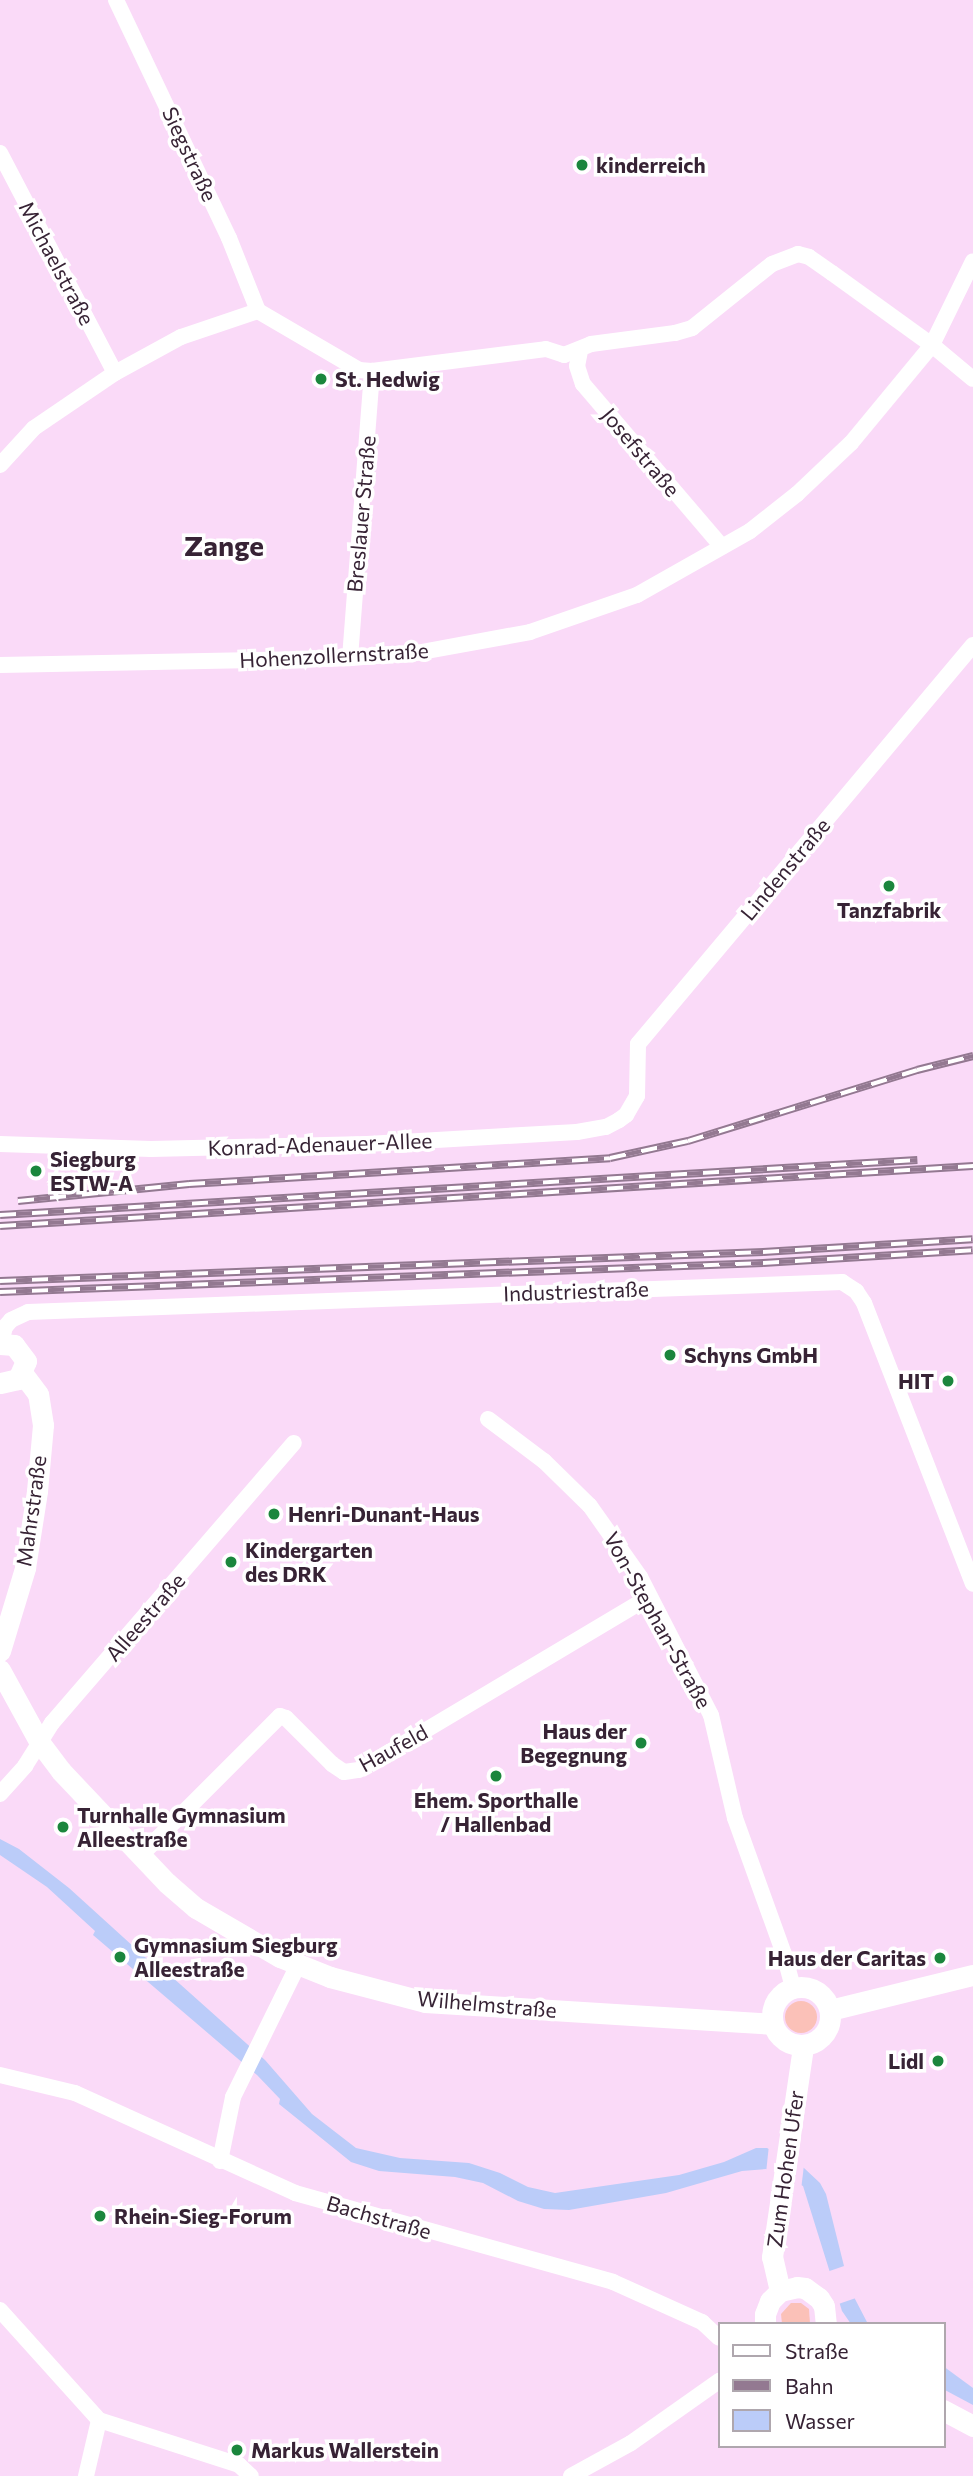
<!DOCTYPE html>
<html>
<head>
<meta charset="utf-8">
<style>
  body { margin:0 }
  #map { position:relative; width:973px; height:2476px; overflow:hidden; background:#fadaf8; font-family:Commissioner,sans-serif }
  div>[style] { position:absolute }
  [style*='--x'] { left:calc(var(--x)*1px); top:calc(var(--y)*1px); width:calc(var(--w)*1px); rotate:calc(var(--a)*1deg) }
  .green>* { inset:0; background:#fbc1b8 }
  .round { border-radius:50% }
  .water>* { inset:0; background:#bbccf9 }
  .pier>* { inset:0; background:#fadaf8; transform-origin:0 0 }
  .minor>* { height:16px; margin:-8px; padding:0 8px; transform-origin:8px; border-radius:8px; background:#fff }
  .secondary>* { height:21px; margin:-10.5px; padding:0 10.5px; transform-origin:10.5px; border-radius:10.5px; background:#fff }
  .secondary>.ring { margin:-10.5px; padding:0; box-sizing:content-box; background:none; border:21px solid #fff; border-radius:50% }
  .rail>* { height:8px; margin-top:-4px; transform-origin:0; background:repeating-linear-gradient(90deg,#fff 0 16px,#937991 0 32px); box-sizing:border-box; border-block:2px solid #937991 }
  .dots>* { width:19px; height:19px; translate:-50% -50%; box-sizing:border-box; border:4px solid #fff; border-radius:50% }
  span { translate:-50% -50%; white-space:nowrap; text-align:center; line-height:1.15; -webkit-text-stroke:7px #fff; paint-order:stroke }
  .street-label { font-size:21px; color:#372335 }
  .poi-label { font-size:21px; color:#372335; font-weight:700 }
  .left { translate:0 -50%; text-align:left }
  .right { translate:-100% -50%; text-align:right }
  .district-label { font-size:28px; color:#372335; font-weight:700 }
  .legend { position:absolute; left:718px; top:2322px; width:228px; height:126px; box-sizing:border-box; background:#fff; border:2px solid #afa7ae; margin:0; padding:9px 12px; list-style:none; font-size:21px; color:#372335 }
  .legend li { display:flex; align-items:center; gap:14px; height:35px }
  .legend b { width:35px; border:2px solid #afa7ae }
</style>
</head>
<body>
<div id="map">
  <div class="green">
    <div class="round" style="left:785px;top:2001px;width:32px;height:32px"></div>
    <div style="clip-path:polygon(791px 2303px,801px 2303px,809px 2309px,810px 2324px,782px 2324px,781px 2314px)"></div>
  </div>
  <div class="water">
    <div style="clip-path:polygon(0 1839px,19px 1849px,69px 1888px,156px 1967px,162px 1968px,265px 2060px,312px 2114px,356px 2148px,400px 2158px,469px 2163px,500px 2173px,528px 2187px,555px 2193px,679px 2175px,724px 2162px,756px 2148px,767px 2148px,804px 2168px,820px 2183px,826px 2194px,844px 2266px,855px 2299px,868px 2324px,851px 2324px,842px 2311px,803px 2186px,766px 2169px,742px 2171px,666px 2193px,569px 2210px,544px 2209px,518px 2201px,483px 2183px,455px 2177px,379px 2171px,351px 2162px,279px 2104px,280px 2099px,257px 2075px,93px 1935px,95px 1931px,47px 1887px,0 1855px)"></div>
    <div style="clip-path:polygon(943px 2366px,973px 2388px,973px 2405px,943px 2389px)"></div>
  </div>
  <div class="pier">
    <div style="clip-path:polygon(769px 2145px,804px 2165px,801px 2190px,766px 2173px)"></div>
    <div style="left:847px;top:2265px;width:34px;height:23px;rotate:71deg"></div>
  </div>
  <div class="minor">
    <div style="--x:116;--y:0;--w:263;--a:64.6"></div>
    <div style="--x:229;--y:238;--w:79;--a:68.3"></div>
    <div style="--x:0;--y:153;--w:248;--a:62.4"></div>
    <div style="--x:580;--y:351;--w:15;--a:101"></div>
    <div style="--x:577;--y:366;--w:19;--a:72"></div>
    <div style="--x:583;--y:384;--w:214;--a:49.5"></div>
    <div style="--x:0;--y:465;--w:50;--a:-47.4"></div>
    <div style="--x:34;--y:428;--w:98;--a:-34.2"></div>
    <div style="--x:115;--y:373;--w:75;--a:-28.6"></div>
    <div style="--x:181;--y:337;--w:81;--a:-18.7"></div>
    <div style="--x:258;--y:311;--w:117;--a:30.3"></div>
    <div style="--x:359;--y:370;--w:13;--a:4"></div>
    <div style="--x:372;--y:371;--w:175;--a:-7.2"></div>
    <div style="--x:546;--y:349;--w:19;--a:18"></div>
    <div style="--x:564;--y:355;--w:29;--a:-22"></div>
    <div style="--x:591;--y:344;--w:85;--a:-7.5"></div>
    <div style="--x:675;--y:333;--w:18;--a:-16"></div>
    <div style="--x:692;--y:328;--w:102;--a:-38.7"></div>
    <div style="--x:772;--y:264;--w:28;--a:-21"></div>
    <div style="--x:798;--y:254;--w:11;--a:15"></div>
    <div style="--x:809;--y:257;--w:28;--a:35"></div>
    <div style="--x:832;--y:273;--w:123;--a:35.8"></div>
    <div style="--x:932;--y:345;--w:53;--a:39.7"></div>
    <div style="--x:350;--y:658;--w:288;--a:-85.6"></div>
    <div style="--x:0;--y:665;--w:350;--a:-1.1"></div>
    <div style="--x:350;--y:658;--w:66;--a:-4.3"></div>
    <div style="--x:416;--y:653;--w:116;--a:-10.4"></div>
    <div style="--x:530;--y:632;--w:113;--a:-19.1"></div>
    <div style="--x:637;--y:595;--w:130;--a:-29.5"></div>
    <div style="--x:750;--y:531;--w:60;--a:-38.2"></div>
    <div style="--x:797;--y:494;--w:74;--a:-43.4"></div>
    <div style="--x:851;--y:443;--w:127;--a:-50.4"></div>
    <div style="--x:932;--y:345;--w:93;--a:-64"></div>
    <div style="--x:0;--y:1144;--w:151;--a:1.9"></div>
    <div style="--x:151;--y:1149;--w:216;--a:-1.3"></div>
    <div style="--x:367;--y:1144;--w:210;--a:-3.3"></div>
    <div style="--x:577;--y:1132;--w:29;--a:-10"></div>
    <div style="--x:606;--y:1127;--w:15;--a:-28"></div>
    <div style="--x:619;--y:1120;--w:9;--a:-36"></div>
    <div style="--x:626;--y:1115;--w:22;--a:-60"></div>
    <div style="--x:637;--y:1096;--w:52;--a:-88.9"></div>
    <div style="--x:638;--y:1044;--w:521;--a:-49.98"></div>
    <div style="--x:1;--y:1344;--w:17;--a:-77"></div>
    <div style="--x:5;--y:1327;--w:9;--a:-49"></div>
    <div style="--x:11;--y:1320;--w:19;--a:-25"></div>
    <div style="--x:28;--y:1312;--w:815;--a:-2.11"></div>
    <div style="--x:842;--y:1282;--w:17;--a:33"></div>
    <div style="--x:856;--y:1291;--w:14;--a:56"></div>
    <div style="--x:864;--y:1303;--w:301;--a:68.8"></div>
    <div style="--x:488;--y:1419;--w:70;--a:36.9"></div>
    <div style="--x:544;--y:1461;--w:64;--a:44.4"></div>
    <div style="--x:590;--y:1506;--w:87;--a:54.8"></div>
    <div style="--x:640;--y:1577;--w:155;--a:62.8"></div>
    <div style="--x:711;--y:1715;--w:106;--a:76.9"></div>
    <div style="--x:735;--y:1818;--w:145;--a:70.2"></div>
    <div style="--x:784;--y:1954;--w:35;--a:75"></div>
    <div style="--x:0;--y:1794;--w:38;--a:-48"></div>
    <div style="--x:25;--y:1766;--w:51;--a:-57.9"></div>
    <div style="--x:52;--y:1723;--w:370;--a:-49.2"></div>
    <div style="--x:140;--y:1856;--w:198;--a:-45"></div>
    <div style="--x:280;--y:1716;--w:6;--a:18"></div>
    <div style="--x:286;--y:1718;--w:65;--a:45"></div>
    <div style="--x:332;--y:1764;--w:14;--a:34"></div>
    <div style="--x:344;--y:1772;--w:15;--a:-8"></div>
    <div style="--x:359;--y:1770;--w:338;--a:-30.8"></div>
    <div style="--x:0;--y:2075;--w:77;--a:13.5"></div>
    <div style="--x:75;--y:2093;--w:242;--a:24.4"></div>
    <div style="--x:295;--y:2193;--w:330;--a:15.6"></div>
    <div style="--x:613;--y:2282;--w:98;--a:24.2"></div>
    <div style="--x:702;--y:2322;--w:23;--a:43"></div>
    <div style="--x:220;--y:2161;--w:65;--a:-78.5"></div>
    <div style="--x:233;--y:2097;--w:147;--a:-63.8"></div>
    <div style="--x:0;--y:2310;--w:148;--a:48"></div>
    <div style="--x:99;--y:2420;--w:147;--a:17.8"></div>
    <div style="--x:239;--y:2465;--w:16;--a:43"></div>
    <div style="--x:86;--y:2476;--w:57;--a:-76.9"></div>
    <div style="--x:571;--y:2476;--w:68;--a:-28.8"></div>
    <div style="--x:631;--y:2443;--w:108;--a:-35.2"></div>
  </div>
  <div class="secondary">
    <div style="--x:0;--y:1344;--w:14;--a:4"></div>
    <div style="--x:14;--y:1345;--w:20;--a:53"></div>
    <div style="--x:26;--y:1361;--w:20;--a:114"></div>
    <div style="--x:18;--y:1379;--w:18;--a:167"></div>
    <div style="--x:0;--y:1651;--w:87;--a:-73.2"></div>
    <div style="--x:25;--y:1568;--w:78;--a:-81.1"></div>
    <div style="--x:37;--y:1491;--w:66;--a:-84.8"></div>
    <div style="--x:43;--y:1425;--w:31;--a:-99"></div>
    <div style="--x:38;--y:1394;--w:25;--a:-127"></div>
    <div style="--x:0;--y:1670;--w:83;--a:61.3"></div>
    <div style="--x:40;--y:1743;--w:35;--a:53"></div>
    <div style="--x:61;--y:1771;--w:154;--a:46.6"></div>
    <div style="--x:167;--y:1883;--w:38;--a:41"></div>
    <div style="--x:196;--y:1908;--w:97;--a:30.3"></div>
    <div style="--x:280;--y:1957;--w:54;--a:21.8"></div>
    <div style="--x:330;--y:1977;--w:98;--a:14.7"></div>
    <div style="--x:425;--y:2002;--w:348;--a:3.6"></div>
    <div class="ring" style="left:772px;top:1987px;width:37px;height:37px"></div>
    <div style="--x:830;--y:2010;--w:147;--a:-13.8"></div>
    <div style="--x:780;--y:2291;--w:35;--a:-103"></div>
    <div style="--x:772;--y:2257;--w:213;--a:-81.6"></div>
    <div style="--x:765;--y:2324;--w:10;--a:-90"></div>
    <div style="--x:765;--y:2314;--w:14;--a:-69"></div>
    <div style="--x:770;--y:2301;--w:14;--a:-45"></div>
    <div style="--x:780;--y:2291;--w:17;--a:-13"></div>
    <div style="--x:797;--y:2287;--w:8;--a:7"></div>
    <div style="--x:805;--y:2288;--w:17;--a:36"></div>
    <div style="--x:819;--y:2298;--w:9;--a:58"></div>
    <div style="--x:824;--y:2306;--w:18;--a:84"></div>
    <div style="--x:943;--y:2410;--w:34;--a:28"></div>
  </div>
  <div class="rail">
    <div style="--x:18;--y:1201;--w:172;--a:-5.7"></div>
    <div style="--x:189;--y:1184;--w:422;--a:-3.5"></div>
    <div style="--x:610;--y:1158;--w:80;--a:-12.3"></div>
    <div style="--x:688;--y:1141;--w:240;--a:-17.2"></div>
    <div style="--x:917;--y:1070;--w:58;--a:-14"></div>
    <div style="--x:0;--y:1215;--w:919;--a:-3.43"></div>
    <div style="--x:0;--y:1226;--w:975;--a:-3.53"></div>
    <div style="--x:0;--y:1281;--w:764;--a:-2.18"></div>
    <div style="--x:763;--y:1252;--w:210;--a:-3.5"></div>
    <div style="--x:0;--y:1292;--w:764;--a:-2.18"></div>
    <div style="--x:763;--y:1263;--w:210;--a:-3.5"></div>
  </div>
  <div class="dots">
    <div style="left:582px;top:165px;background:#1b863d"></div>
    <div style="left:321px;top:379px;background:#1b863d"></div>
    <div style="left:889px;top:886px;background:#1b863d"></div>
    <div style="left:36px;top:1171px;background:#1b863d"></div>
    <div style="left:670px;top:1355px;background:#1b863d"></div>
    <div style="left:948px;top:1381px;background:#1b863d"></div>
    <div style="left:274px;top:1514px;background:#1b863d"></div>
    <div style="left:231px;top:1562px;background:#1b863d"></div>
    <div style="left:641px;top:1743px;background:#1b863d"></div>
    <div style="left:496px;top:1776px;background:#1b863d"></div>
    <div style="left:63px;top:1827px;background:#1b863d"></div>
    <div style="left:120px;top:1957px;background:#1b863d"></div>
    <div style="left:940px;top:1958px;background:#1b863d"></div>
    <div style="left:938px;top:2061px;background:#1b863d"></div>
    <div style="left:100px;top:2216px;background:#1b863d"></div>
    <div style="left:237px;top:2450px;background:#1b863d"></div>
  </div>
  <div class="street-label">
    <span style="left:190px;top:154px;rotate:65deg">Siegstraße</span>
    <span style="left:57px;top:263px;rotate:62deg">Michaelstraße</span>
    <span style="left:641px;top:452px;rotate:50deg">Josefstraße</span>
    <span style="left:361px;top:514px;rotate:-85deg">Breslauer Straße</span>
    <span style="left:334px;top:655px;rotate:-3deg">Hohenzollernstraße</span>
    <span style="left:785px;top:869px;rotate:-50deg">Lindenstraße</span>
    <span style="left:320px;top:1144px;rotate:-2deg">Konrad-Adenauer-Allee</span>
    <span style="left:576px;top:1291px;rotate:-2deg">Industriestraße</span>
    <span style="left:31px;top:1511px;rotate:-82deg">Mahrstraße</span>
    <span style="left:145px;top:1617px;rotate:-49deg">Alleestraße</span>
    <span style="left:658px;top:1620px;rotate:61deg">Von-Stephan-Straße</span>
    <span style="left:393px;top:1748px;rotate:-29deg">Haufeld</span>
    <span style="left:487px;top:2004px;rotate:5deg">Wilhelmstraße</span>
    <span style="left:785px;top:2169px;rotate:-82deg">Zum Hohen Ufer</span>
    <span style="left:379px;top:2217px;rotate:16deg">Bachstraße</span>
  </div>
  <div class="poi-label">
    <span class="left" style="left:596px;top:165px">kinderreich</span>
    <span class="left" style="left:335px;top:379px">St. Hedwig</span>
    <span style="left:889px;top:910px">Tanzfabrik</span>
    <span class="left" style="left:50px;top:1171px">Siegburg<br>ESTW-A</span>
    <span class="left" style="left:684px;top:1355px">Schyns GmbH</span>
    <span class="right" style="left:934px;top:1381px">HIT</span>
    <span class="left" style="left:288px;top:1514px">Henri-Dunant-Haus</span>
    <span class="left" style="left:245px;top:1562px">Kindergarten<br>des DRK</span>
    <span class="right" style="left:627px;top:1743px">Haus der<br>Begegnung</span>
    <span style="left:496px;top:1812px">Ehem. Sporthalle<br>/ Hallenbad</span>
    <span class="left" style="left:77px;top:1827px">Turnhalle Gymnasium<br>Alleestraße</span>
    <span class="left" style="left:134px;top:1957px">Gymnasium Siegburg<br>Alleestraße</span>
    <span class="right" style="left:926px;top:1958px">Haus der Caritas</span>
    <span class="right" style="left:924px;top:2061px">Lidl</span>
    <span class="left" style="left:114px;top:2216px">Rhein-Sieg-Forum</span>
    <span class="left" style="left:251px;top:2450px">Markus Wallerstein</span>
  </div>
  <div class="district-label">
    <span style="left:224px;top:545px">Zange</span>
  </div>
  <ul class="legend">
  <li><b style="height:9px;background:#fff"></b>Straße</li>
  <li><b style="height:9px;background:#937991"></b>Bahn</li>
  <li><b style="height:19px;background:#bbccf9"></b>Wasser</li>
  </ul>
</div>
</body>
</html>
